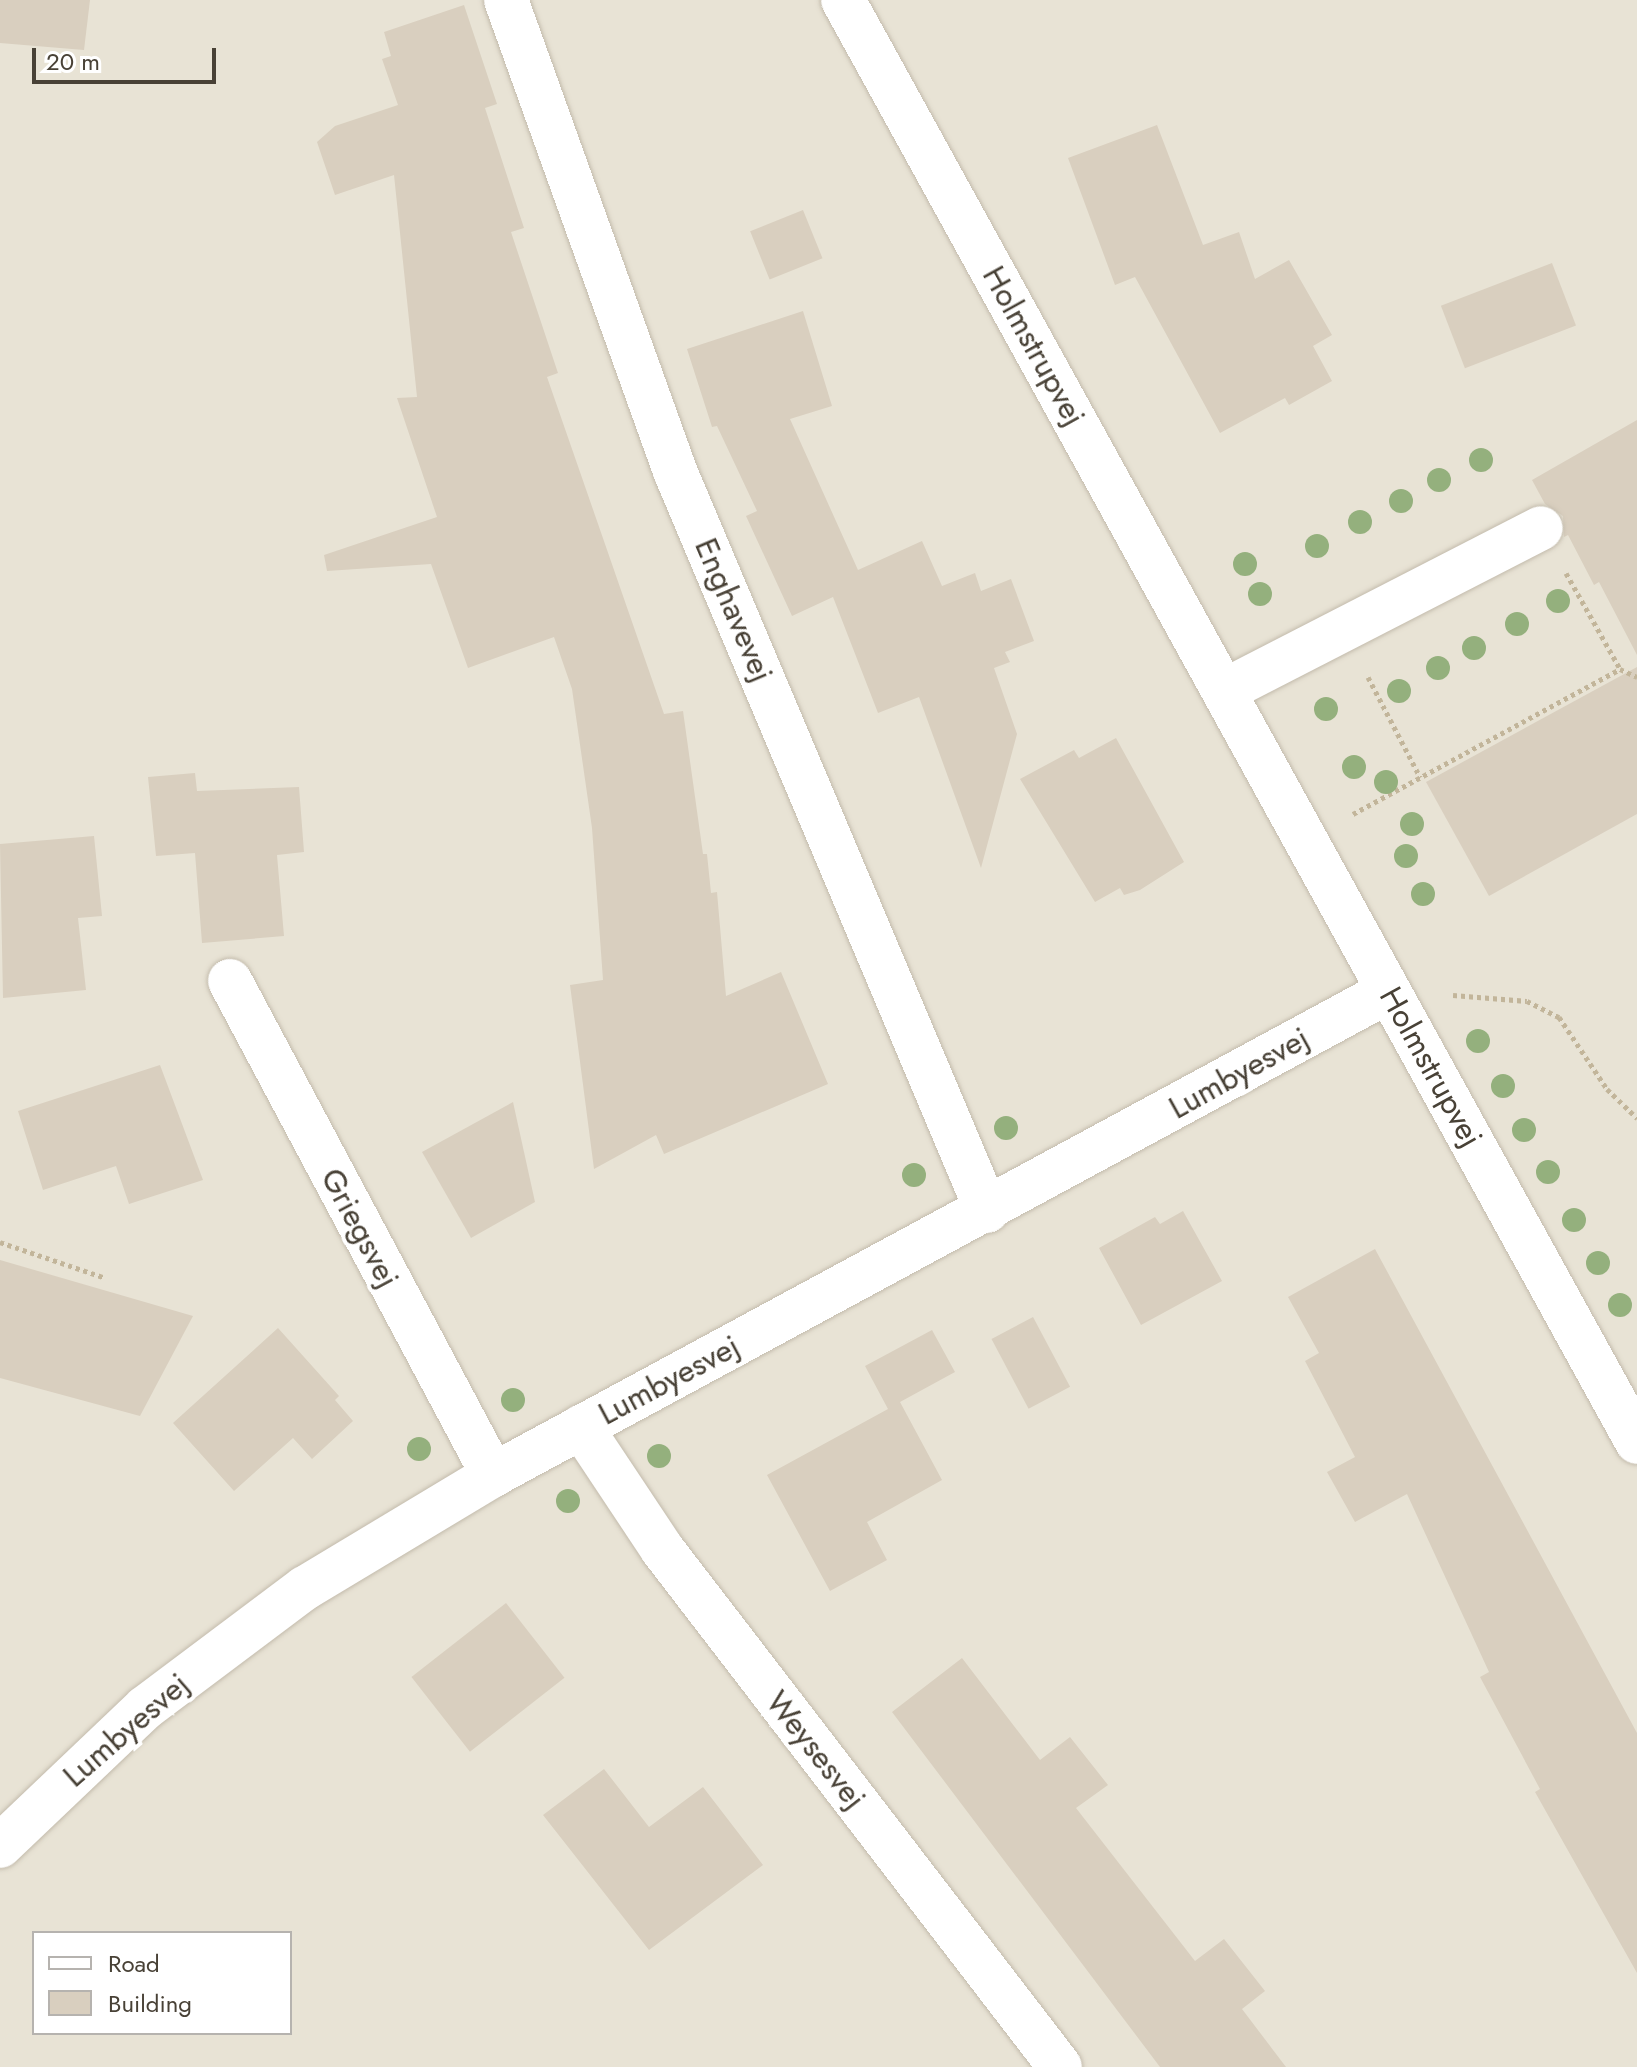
<!DOCTYPE html>
<html>
<head>
<meta charset="utf-8">
<style>
  body { margin:0 }
  #map { position:relative; width:1637px; height:2067px; overflow:hidden; background:#f4f0e7; font-family:Jost,sans-serif }
  div>[style] { position:absolute }
  [style*='--x'] { left:calc(var(--x)*1px); top:calc(var(--y)*1px); width:calc(var(--w)*1px); rotate:calc(var(--a)*1deg) }
  .residential>* { inset:0; background:#e8e3d5 }
  .building>* { inset:0; background:#d9cfbf; transform-origin:0 0 }
  .path>* { height:5px; margin-top:-2.5px; transform-origin:0; background:repeating-linear-gradient(90deg,#c2b59a 0 4px,transparent 0 8px) }
  .roads { filter:drop-shadow(0 0 2px #c3bbac) drop-shadow(0 0 2px #c3bbac) }
  .minor>* { height:44px; margin:-22px; padding:0 22px; transform-origin:22px; border-radius:22px; background:#fff }
  .tertiary>* { height:44px; margin:-22px; padding:0 22px; transform-origin:22px; border-radius:22px; background:#fff }
  .trees>* { width:24px; height:24px; margin:-12px; border-radius:50%; background:#94b07d }
  span { translate:-50% -50%; white-space:nowrap; text-align:center; line-height:1.15; -webkit-text-stroke:8px #fff; paint-order:stroke }
  .street-label { font-size:32px; color:#484136 }
  .legend { position:absolute; left:32px; top:1931px; width:260px; height:104px; box-sizing:border-box; background:#fff; border:2px solid #b6b3af; margin:0; padding:10px 14px; list-style:none; font-size:24px; color:#484136 }
  .legend li { display:flex; align-items:center; gap:16px; height:40px }
  .legend b { width:40px; border:2px solid #b6b3af }
  .scale { position:absolute; left:32px; top:48px; width:184px; height:36px; box-sizing:border-box; border:4px solid #484136; border-top:0; padding-left:10px; font-size:24px; line-height:28px; white-space:nowrap; color:#484136; -webkit-text-stroke:6px #fff; paint-order:stroke }
</style>
</head>
<body>
<div id="map">
  <div class="residential">
    <div style="clip-path:polygon(evenodd,0 0,1637px 0,1637px 2067px,0 2067px,0 0,34px 1933px,290px 1933px,290px 2033px,34px 2033px,34px 1933px)"></div>
  </div>
  <div class="building">
    <div style="clip-path:polygon(0 0,90px 0,84px 50px,0 43px)"></div>
    <div style="clip-path:polygon(464px 5px,497px 104px,485px 108px,524px 228px,511px 232px,558px 373px,547px 377px,664px 714px,683px 711px,703px 854px,707px 854px,711px 893px,717px 892px,726px 996px,781px 972px,828px 1084px,664px 1154px,656px 1135px,594px 1169px,570px 985px,603px 980px,592px 828px,572px 689px,554px 637px,468px 668px,431px 564px,327px 571px,324px 555px,437px 517px,397px 398px,417px 397px,394px 175px,335px 195px,317px 142px,335px 126px,398px 105px,382px 59px,391px 56px,384px 32px)"></div>
    <div style="clip-path:polygon(1157px 125px,1203px 245px,1239px 232px,1255px 279px,1289px 260px,1332px 335px,1313px 346px,1332px 381px,1289px 405px,1285px 398px,1220px 433px,1135px 277px,1115px 285px,1068px 158px)"></div>
    <div style="left:803px;top:210px;width:52px;height:57px;rotate:68deg"></div>
    <div style="left:1552px;top:263px;width:67px;height:119px;rotate:69deg"></div>
    <div style="clip-path:polygon(803px 311px,832px 406px,790px 419px,858px 570px,922px 541px,942px 586px,975px 573px,981px 591px,1011px 579px,1034px 641px,1005px 652px,1010px 662px,994px 668px,1017px 734px,981px 868px,919px 697px,878px 713px,833px 597px,792px 616px,746px 516px,757px 511px,717px 426px,712px 427px,687px 349px)"></div>
    <div style="clip-path:polygon(1637px 420px,1637px 655px,1599px 582px,1594px 585px,1568px 535px,1564px 537px,1563px 516px,1545px 504px,1532px 480px)"></div>
    <div style="clip-path:polygon(1637px 667px,1637px 814px,1489px 896px,1426px 782px)"></div>
    <div style="clip-path:polygon(1116px 738px,1184px 862px,1140px 890px,1124px 895px,1120px 888px,1095px 902px,1020px 779px,1074px 750px,1079px 758px)"></div>
    <div style="clip-path:polygon(195px 773px,197px 791px,299px 787px,304px 852px,277px 855px,284px 936px,202px 943px,195px 853px,156px 856px,148px 777px)"></div>
    <div style="clip-path:polygon(94px 836px,102px 916px,78px 918px,86px 990px,3px 998px,0 844px)"></div>
    <div style="clip-path:polygon(160px 1065px,203px 1180px,129px 1204px,116px 1166px,43px 1190px,18px 1111px)"></div>
    <div style="clip-path:polygon(513px 1102px,535px 1202px,471px 1238px,422px 1152px)"></div>
    <div style="clip-path:polygon(1183px 1211px,1222px 1281px,1141px 1325px,1099px 1248px,1155px 1217px,1160px 1224px)"></div>
    <div style="clip-path:polygon(1375px 1249px,1637px 1733px,1637px 1973px,1535px 1792px,1540px 1789px,1480px 1677px,1489px 1672px,1407px 1494px,1355px 1522px,1327px 1472px,1355px 1457px,1305px 1361px,1319px 1353px,1288px 1297px)"></div>
    <div style="clip-path:polygon(0 1260px,193px 1316px,140px 1416px,0 1378px)"></div>
    <div style="left:1033px;top:1317px;width:79px;height:47px;rotate:62deg"></div>
    <div style="clip-path:polygon(278px 1328px,339px 1396px,335px 1400px,353px 1421px,312px 1459px,293px 1438px,234px 1491px,173px 1423px)"></div>
    <div style="clip-path:polygon(932px 1330px,955px 1372px,900px 1402px,942px 1480px,867px 1522px,887px 1560px,830px 1591px,767px 1475px,888px 1409px,865px 1366px)"></div>
    <div style="left:506px;top:1603px;width:95px;height:120px;rotate:52deg"></div>
    <div style="clip-path:polygon(962px 1658px,1040px 1760px,1070px 1737px,1108px 1785px,1076px 1808px,1195px 1961px,1224px 1939px,1265px 1991px,1242px 2009px,1286px 2067px,1160px 2067px,892px 1712px)"></div>
    <div style="clip-path:polygon(604px 1769px,649px 1827px,703px 1787px,763px 1865px,649px 1950px,543px 1815px)"></div>
  </div>
  <div class="path">
    <div style="--x:1566;--y:573;--w:110;--a:60.6"></div>
    <div style="--x:1368;--y:677;--w:113;--a:62.5"></div>
    <div style="--x:1353;--y:814;--w:304;--a:-28.5"></div>
    <div style="--x:1620;--y:669;--w:19;--a:25"></div>
    <div style="--x:1453;--y:995;--w:74;--a:4.6"></div>
    <div style="--x:1527;--y:1001;--w:36;--a:27"></div>
    <div style="--x:1559;--y:1017;--w:87;--a:56.3"></div>
    <div style="--x:1607;--y:1089;--w:42;--a:44"></div>
    <div style="--x:0;--y:1242;--w:109;--a:18.8"></div>
  </div>
  <div class="roads">
    <div class="minor">
      <div style="--x:506;--y:0;--w:500;--a:70.26"></div>
      <div style="--x:675;--y:471;--w:803;--a:67.14"></div>
      <div style="--x:1224;--y:691;--w:356;--a:-27.2"></div>
      <div style="--x:230;--y:981;--w:560;--a:61.97"></div>
      <div style="--x:581;--y:1427;--w:146;--a:56.4"></div>
      <div style="--x:662;--y:1549;--w:653;--a:52.46"></div>
      <div style="--x:0;--y:1846;--w:200;--a:-43.6"></div>
      <div style="--x:145;--y:1708;--w:200;--a:-36.9"></div>
      <div style="--x:305;--y:1588;--w:219;--a:-31"></div>
      <div style="--x:493;--y:1475;--w:1018;--a:-28.38"></div>
    </div>
    <div class="tertiary">
      <div style="--x:843;--y:0;--w:1646;--a:61.16"></div>
    </div>
  </div>
  <div class="trees">
    <div style="left:1481px;top:460px"></div>
    <div style="left:1439px;top:480px"></div>
    <div style="left:1401px;top:501px"></div>
    <div style="left:1360px;top:522px"></div>
    <div style="left:1317px;top:546px"></div>
    <div style="left:1245px;top:564px"></div>
    <div style="left:1260px;top:594px"></div>
    <div style="left:1558px;top:601px"></div>
    <div style="left:1517px;top:624px"></div>
    <div style="left:1474px;top:648px"></div>
    <div style="left:1438px;top:668px"></div>
    <div style="left:1399px;top:691px"></div>
    <div style="left:1326px;top:709px"></div>
    <div style="left:1354px;top:767px"></div>
    <div style="left:1386px;top:782px"></div>
    <div style="left:1412px;top:824px"></div>
    <div style="left:1406px;top:856px"></div>
    <div style="left:1423px;top:894px"></div>
    <div style="left:1478px;top:1041px"></div>
    <div style="left:1503px;top:1086px"></div>
    <div style="left:1006px;top:1128px"></div>
    <div style="left:1524px;top:1130px"></div>
    <div style="left:1548px;top:1172px"></div>
    <div style="left:914px;top:1175px"></div>
    <div style="left:1574px;top:1220px"></div>
    <div style="left:1598px;top:1263px"></div>
    <div style="left:1620px;top:1305px"></div>
    <div style="left:513px;top:1400px"></div>
    <div style="left:419px;top:1449px"></div>
    <div style="left:659px;top:1456px"></div>
    <div style="left:568px;top:1501px"></div>
  </div>
  <div class="street-label">
    <span style="left:1034px;top:346px;rotate:61deg">Holmstrupvej</span>
    <span style="left:734px;top:610px;rotate:67deg">Enghavevej</span>
    <span style="left:1431px;top:1067px;rotate:61deg">Holmstrupvej</span>
    <span style="left:1239px;top:1073px;rotate:-29deg">Lumbyesvej</span>
    <span style="left:360px;top:1228px;rotate:62deg">Griegsvej</span>
    <span style="left:669px;top:1380px;rotate:-28deg">Lumbyesvej</span>
    <span style="left:126px;top:1730px;rotate:-41deg">Lumbyesvej</span>
    <span style="left:816px;top:1750px;rotate:52deg">Weysesvej</span>
  </div>
  <ul class="legend">
  <li><b style="height:10px;background:#fff"></b>Road</li>
  <li><b style="height:22px;background:#d9cfbf"></b>Building</li>
  </ul>
  <div class="scale">20 m</div>
</div>
</body>
</html>
